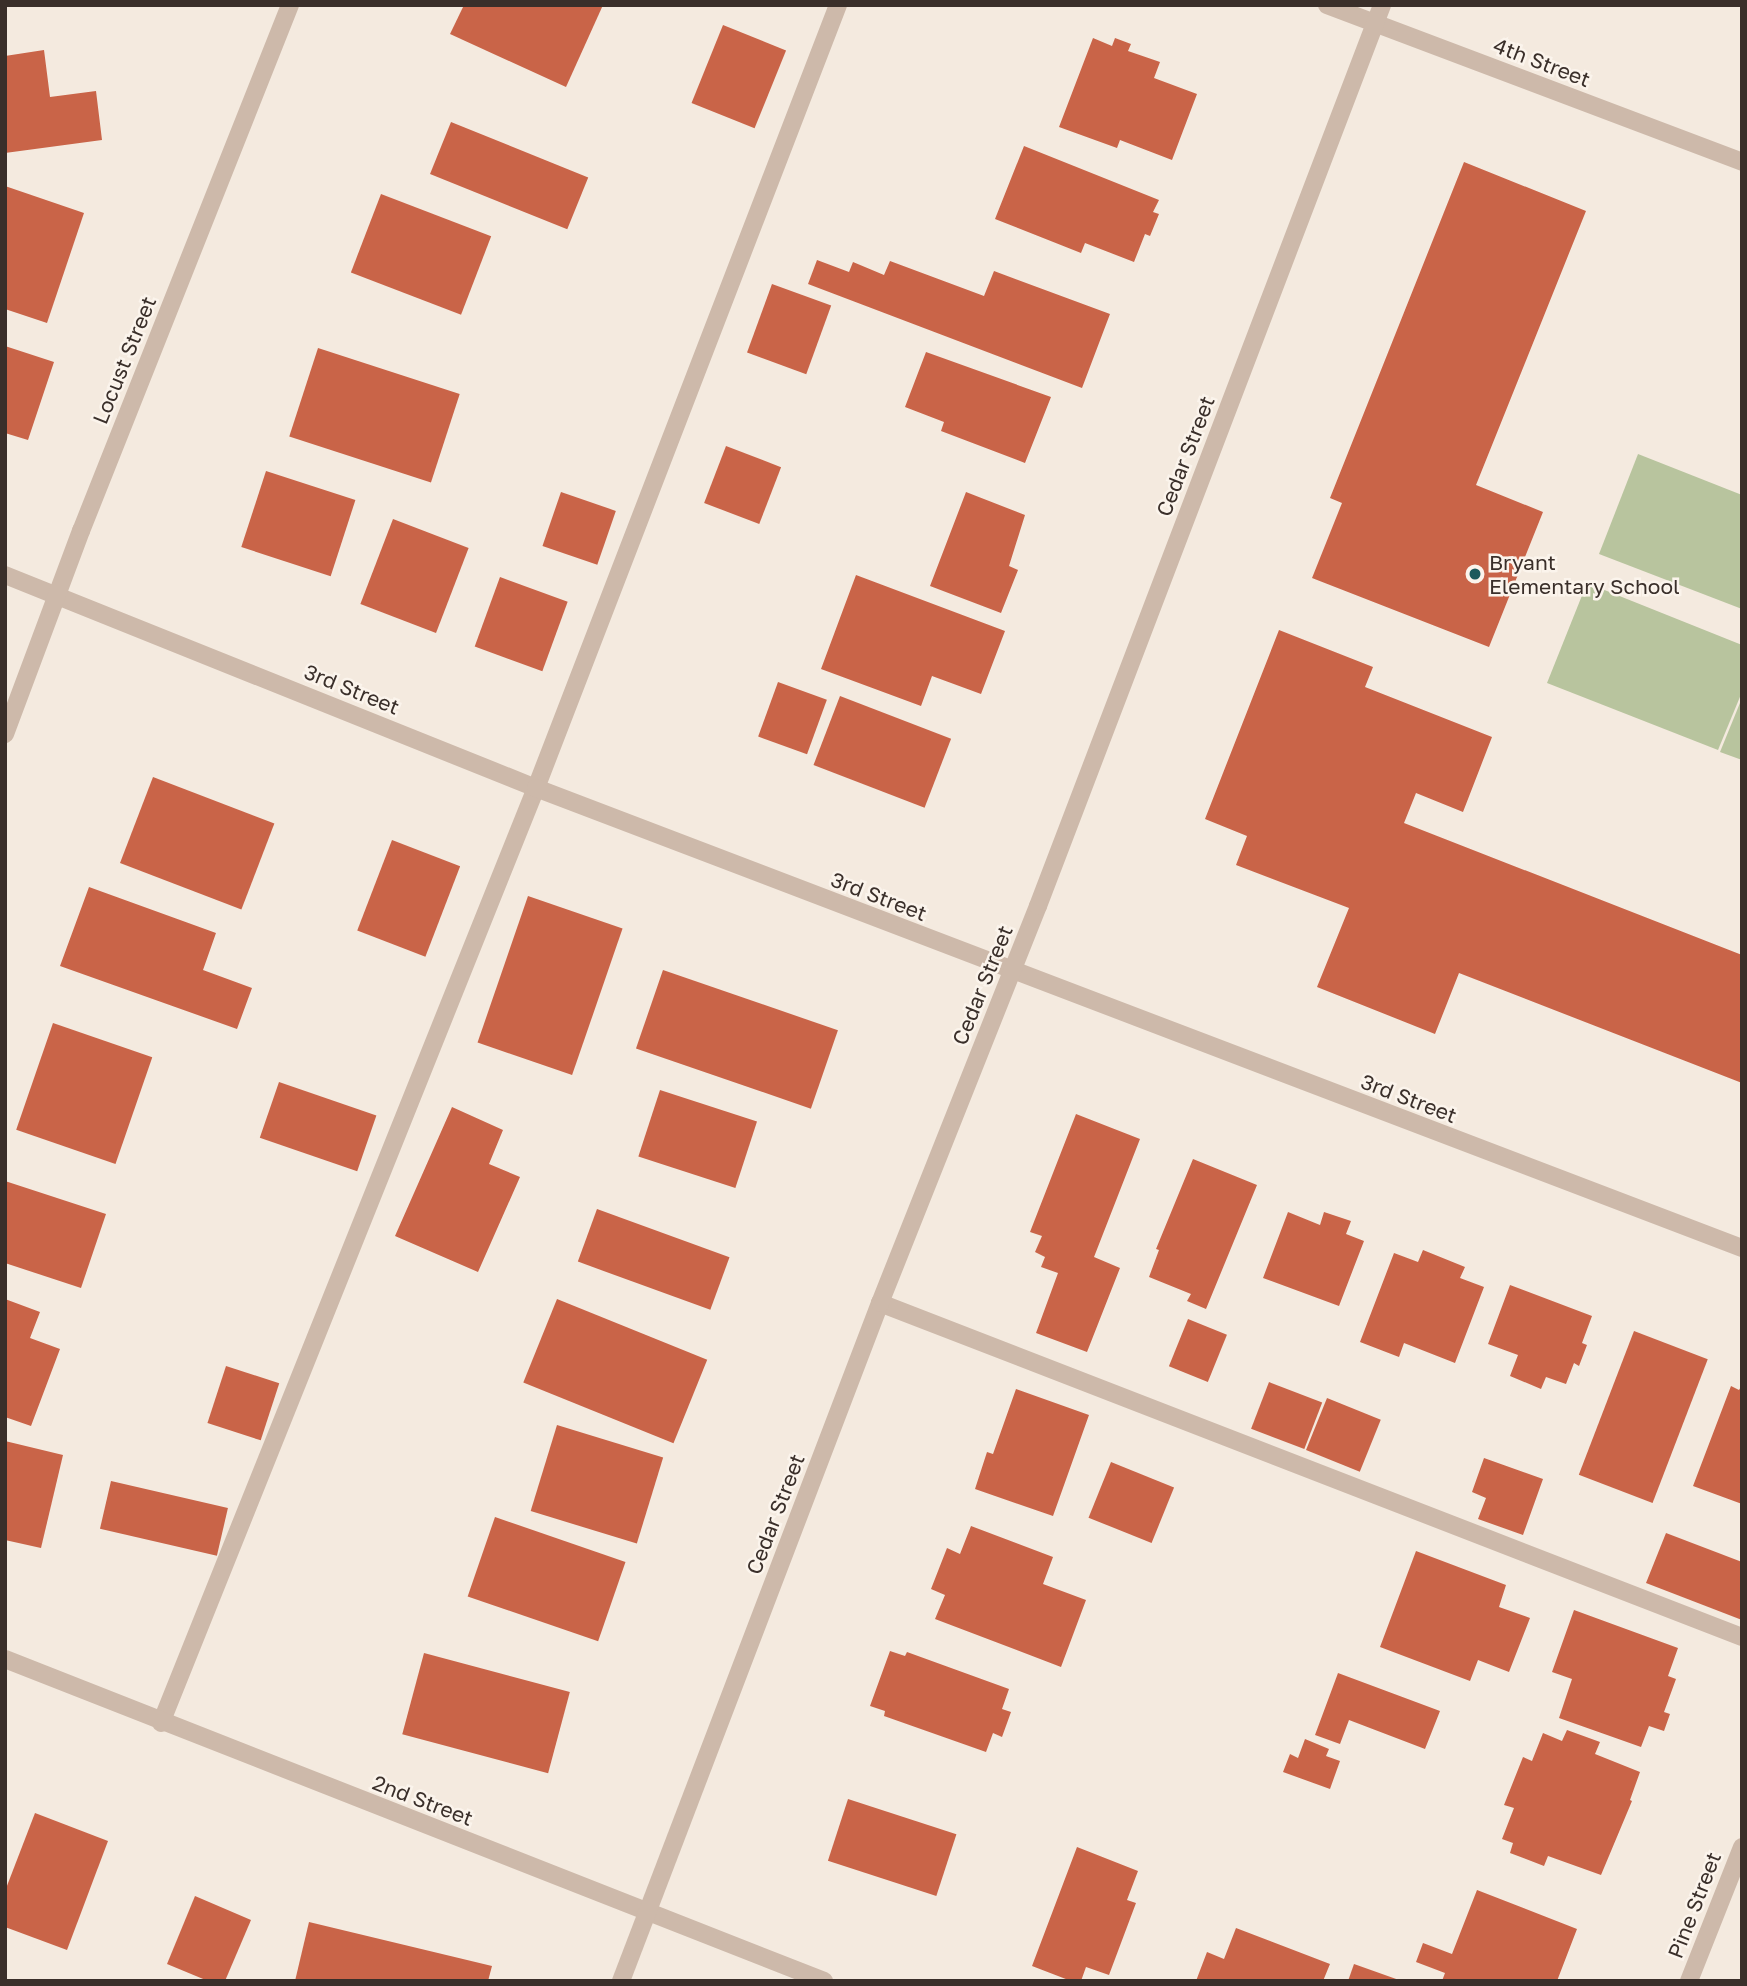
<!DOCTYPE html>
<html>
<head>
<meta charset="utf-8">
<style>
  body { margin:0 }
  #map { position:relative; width:1747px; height:1986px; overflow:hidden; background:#f4eadf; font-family:"Golos Text",sans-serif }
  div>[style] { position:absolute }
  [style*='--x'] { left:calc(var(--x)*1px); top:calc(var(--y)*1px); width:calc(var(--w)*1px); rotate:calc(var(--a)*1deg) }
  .green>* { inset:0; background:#b8c49e }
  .building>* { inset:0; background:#c96448; transform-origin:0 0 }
  .service>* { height:18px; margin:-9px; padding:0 9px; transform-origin:9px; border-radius:9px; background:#cdb9aa }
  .minor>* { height:18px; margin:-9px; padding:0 9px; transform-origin:9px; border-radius:9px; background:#cdb9aa }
  .dots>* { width:19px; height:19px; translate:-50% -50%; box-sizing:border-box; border:4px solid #fbf4ec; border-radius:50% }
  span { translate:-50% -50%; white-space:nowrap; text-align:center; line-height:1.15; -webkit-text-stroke:5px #fbf4ec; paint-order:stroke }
  .street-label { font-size:21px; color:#3a2f2a }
  .poi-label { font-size:21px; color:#3a2f2a }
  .left { translate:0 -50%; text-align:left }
  .frame { position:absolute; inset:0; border:7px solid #3a2f2a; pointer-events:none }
</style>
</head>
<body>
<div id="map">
  <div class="green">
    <div style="clip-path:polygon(1638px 454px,1742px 495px,1742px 609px,1599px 554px)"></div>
    <div style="clip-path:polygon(1587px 583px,1742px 645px,1742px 692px,1718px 750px,1547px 683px)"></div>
    <div style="clip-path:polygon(1742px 698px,1742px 760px,1720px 752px)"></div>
  </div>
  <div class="building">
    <div style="clip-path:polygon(464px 5px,603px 5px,566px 87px,450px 34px)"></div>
    <div style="left:723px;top:25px;width:68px;height:84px;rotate:22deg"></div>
    <div style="clip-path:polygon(1093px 38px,1112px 46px,1115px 38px,1131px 44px,1128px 51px,1160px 62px,1154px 78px,1197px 94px,1172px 160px,1120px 140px,1117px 148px,1059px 127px)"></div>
    <div style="clip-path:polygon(44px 50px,50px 97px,96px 91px,102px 140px,5px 153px,5px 56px)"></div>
    <div style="left:451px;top:122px;width:148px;height:56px;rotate:22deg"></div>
    <div style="clip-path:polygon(1024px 146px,1159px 200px,1153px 212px,1159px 214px,1150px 236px,1145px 234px,1134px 262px,1085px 243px,1081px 253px,995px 219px)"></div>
    <div style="clip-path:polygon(1464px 162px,1586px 211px,1476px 485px,1543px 512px,1489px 647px,1312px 578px,1342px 503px,1330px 498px)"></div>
    <div style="clip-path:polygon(5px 186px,84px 213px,47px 323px,5px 309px)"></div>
    <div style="left:381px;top:194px;width:118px;height:84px;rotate:21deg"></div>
    <div style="clip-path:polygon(817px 260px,849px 272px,853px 262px,884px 275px,890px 261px,984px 296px,994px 271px,1110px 314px,1082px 388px,808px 284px)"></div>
    <div style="left:772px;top:284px;width:63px;height:73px;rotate:20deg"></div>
    <div style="clip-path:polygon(5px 346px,54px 362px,28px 440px,5px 433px)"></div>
    <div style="left:318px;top:348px;width:149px;height:93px;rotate:18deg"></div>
    <div style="clip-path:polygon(926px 352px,1051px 397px,1025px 463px,941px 431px,944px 422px,905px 407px)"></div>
    <div style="left:726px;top:446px;width:59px;height:61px;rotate:21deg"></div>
    <div style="left:266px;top:471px;width:94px;height:80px;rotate:18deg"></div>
    <div style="left:561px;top:492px;width:58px;height:57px;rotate:19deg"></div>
    <div style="clip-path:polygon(966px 492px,1025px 515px,1009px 566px,1018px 570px,1001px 613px,930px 586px)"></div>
    <div style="left:393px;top:519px;width:81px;height:91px;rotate:21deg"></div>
    <div style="clip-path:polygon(856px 575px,1005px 631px,981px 694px,932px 676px,921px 706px,821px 669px)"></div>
    <div style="left:500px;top:577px;width:72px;height:74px;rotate:20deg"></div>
    <div style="clip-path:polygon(1279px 630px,1373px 667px,1365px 687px,1492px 737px,1463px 812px,1416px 793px,1404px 823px,1742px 955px,1742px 1083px,1459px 973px,1435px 1034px,1317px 987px,1349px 908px,1236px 865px,1247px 836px,1205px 819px)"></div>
    <div style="left:778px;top:682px;width:52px;height:58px;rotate:20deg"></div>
    <div style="left:840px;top:696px;width:119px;height:74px;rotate:21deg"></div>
    <div style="left:153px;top:777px;width:130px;height:92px;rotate:21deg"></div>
    <div style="left:392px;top:840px;width:73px;height:97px;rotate:21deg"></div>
    <div style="clip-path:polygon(89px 887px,216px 933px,203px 970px,252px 988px,237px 1029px,60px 966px)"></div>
    <div style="left:528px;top:896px;width:100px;height:155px;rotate:19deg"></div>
    <div style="left:663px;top:970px;width:185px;height:83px;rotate:19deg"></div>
    <div style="left:53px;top:1023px;width:105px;height:113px;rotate:19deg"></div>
    <div style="left:279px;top:1082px;width:103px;height:59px;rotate:19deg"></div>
    <div style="left:660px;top:1090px;width:102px;height:70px;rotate:18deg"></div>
    <div style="clip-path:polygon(452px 1107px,503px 1130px,489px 1164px,520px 1177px,478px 1272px,395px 1236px)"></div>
    <div style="clip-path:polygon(1076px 1114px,1140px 1139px,1094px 1257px,1120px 1268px,1087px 1352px,1036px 1333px,1058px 1273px,1041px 1267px,1045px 1257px,1035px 1252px,1042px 1236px,1030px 1232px)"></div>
    <div style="clip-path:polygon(1193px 1159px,1257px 1185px,1206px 1309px,1187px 1301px,1191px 1294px,1149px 1277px,1159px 1250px,1156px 1249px)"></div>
    <div style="clip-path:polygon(5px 1181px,106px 1214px,81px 1288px,5px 1263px)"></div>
    <div style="left:597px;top:1209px;width:141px;height:56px;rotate:20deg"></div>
    <div style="clip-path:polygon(1288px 1212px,1320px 1225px,1324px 1212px,1351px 1221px,1346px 1234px,1364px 1241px,1339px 1306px,1263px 1278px)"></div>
    <div style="clip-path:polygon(1423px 1250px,1465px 1267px,1460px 1278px,1484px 1287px,1455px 1363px,1404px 1343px,1399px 1357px,1360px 1342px,1394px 1253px,1418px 1262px)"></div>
    <div style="clip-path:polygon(1510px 1285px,1592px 1316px,1582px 1343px,1587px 1345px,1579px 1366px,1574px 1363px,1566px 1384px,1546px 1377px,1541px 1389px,1510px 1376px,1518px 1355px,1488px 1344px)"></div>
    <div style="clip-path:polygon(5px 1299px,40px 1312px,30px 1338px,60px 1349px,31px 1426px,5px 1417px)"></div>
    <div style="left:557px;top:1299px;width:162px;height:90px;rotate:22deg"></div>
    <div style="left:1188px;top:1319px;width:42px;height:51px;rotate:22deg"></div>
    <div style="left:1634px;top:1331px;width:79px;height:154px;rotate:21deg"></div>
    <div style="left:226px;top:1366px;width:56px;height:60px;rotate:18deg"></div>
    <div style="left:1269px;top:1382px;width:57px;height:50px;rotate:21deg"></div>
    <div style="clip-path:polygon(1742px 1385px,1742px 1504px,1693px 1486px,1731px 1386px,1739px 1390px)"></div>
    <div style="clip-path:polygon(1016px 1389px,1089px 1415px,1053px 1516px,975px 1489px,987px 1452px,993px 1454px)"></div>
    <div style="left:1327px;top:1398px;width:58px;height:56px;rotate:22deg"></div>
    <div style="left:557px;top:1425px;width:111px;height:90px;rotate:17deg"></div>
    <div style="clip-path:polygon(5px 1441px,63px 1455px,41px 1548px,5px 1540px)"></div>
    <div style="clip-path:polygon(1484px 1458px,1543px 1479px,1523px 1535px,1478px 1519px,1486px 1498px,1472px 1492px)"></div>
    <div style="left:1111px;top:1462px;width:68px;height:60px;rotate:22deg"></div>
    <div style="left:111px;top:1481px;width:120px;height:49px;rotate:13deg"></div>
    <div style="left:495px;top:1517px;width:138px;height:84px;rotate:19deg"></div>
    <div style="clip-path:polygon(971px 1526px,1053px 1557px,1043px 1584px,1086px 1600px,1061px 1667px,935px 1619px,945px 1595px,931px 1589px,947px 1548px,960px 1554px)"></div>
    <div style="clip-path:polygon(1666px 1533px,1742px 1562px,1742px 1620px,1646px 1583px)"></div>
    <div style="clip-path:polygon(1416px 1551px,1506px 1585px,1499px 1607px,1530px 1618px,1509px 1672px,1478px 1660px,1470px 1681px,1380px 1647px)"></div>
    <div style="clip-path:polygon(1574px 1610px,1678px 1648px,1668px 1676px,1676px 1679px,1664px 1712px,1670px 1714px,1664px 1731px,1649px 1726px,1641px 1747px,1559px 1718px,1572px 1679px,1552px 1672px)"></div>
    <div style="clip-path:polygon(890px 1651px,905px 1656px,907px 1652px,1009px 1689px,1002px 1709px,1011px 1712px,1002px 1737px,993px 1733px,986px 1752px,884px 1716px,885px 1711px,870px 1706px)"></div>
    <div style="left:424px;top:1653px;width:151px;height:84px;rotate:15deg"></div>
    <div style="clip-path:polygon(1338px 1673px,1440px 1711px,1425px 1749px,1349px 1720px,1340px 1744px,1315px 1735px)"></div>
    <div style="clip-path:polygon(1567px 1730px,1600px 1742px,1595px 1754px,1640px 1772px,1630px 1800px,1632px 1801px,1601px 1875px,1548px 1856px,1544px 1866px,1510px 1853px,1513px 1843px,1502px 1839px,1514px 1808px,1504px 1805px,1523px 1757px,1532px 1761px,1543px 1733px,1562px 1741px)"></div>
    <div style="clip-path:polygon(1305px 1739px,1329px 1749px,1326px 1756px,1340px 1761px,1330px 1789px,1283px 1772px,1290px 1754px,1298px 1758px)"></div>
    <div style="left:848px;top:1799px;width:114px;height:65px;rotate:18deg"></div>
    <div style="clip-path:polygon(35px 1813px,108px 1841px,67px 1950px,5px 1927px,5px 1891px)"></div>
    <div style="clip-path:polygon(1077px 1847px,1138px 1871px,1127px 1900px,1136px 1903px,1109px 1975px,1086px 1967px,1081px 1981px,1071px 1981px,1032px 1966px)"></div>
    <div style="clip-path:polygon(1477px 1890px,1577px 1929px,1557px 1981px,1442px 1981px,1445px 1973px,1416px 1962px,1423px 1943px,1452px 1954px)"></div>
    <div style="clip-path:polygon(195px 1896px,251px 1920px,225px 1981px,208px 1981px,167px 1964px)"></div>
    <div style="clip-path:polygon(309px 1922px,492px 1966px,488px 1981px,295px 1981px)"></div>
    <div style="clip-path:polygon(1236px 1928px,1330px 1964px,1323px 1981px,1196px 1981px,1207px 1952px,1224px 1959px)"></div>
    <div style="clip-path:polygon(1354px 1964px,1399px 1980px,1399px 1981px,1348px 1981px)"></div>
  </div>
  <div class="service">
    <div style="--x:880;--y:1303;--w:924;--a:21.18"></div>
    <div style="--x:161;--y:1723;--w:1007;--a:-68.15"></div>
    <div style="--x:536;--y:788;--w:839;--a:-68.91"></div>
  </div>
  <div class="minor">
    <div style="--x:1327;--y:5;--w:444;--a:20.7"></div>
    <div style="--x:5;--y:575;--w:572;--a:21.86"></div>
    <div style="--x:536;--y:788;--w:1291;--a:20.88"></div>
    <div style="--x:5;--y:734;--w:217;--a:-69.5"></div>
    <div style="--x:81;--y:531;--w:566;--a:-68.33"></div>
    <div style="--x:5;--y:1659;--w:880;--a:21.46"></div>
    <div style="--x:621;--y:1981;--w:726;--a:-69.09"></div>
    <div style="--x:880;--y:1303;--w:427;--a:-68.3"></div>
    <div style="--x:1038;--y:906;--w:964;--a:-69.1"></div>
    <div style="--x:1689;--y:1981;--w:144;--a:-68.4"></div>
  </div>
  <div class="dots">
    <div style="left:1475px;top:574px;background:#1e5a5d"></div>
  </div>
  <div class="street-label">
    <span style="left:1542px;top:62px;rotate:21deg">4th Street</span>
    <span style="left:124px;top:360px;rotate:-68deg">Locust Street</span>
    <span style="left:1185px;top:456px;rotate:-69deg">Cedar Street</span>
    <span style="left:352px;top:689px;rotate:22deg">3rd Street</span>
    <span style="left:879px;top:896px;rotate:21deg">3rd Street</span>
    <span style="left:982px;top:985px;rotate:-68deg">Cedar Street</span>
    <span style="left:1409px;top:1098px;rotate:21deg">3rd Street</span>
    <span style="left:775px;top:1514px;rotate:-69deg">Cedar Street</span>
    <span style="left:423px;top:1800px;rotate:21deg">2nd Street</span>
    <span style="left:1694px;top:1905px;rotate:-69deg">Pine Street</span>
  </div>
  <div class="poi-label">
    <span class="left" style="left:1489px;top:574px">Bryant<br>Elementary School</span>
  </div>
  <div class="frame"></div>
</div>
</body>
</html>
